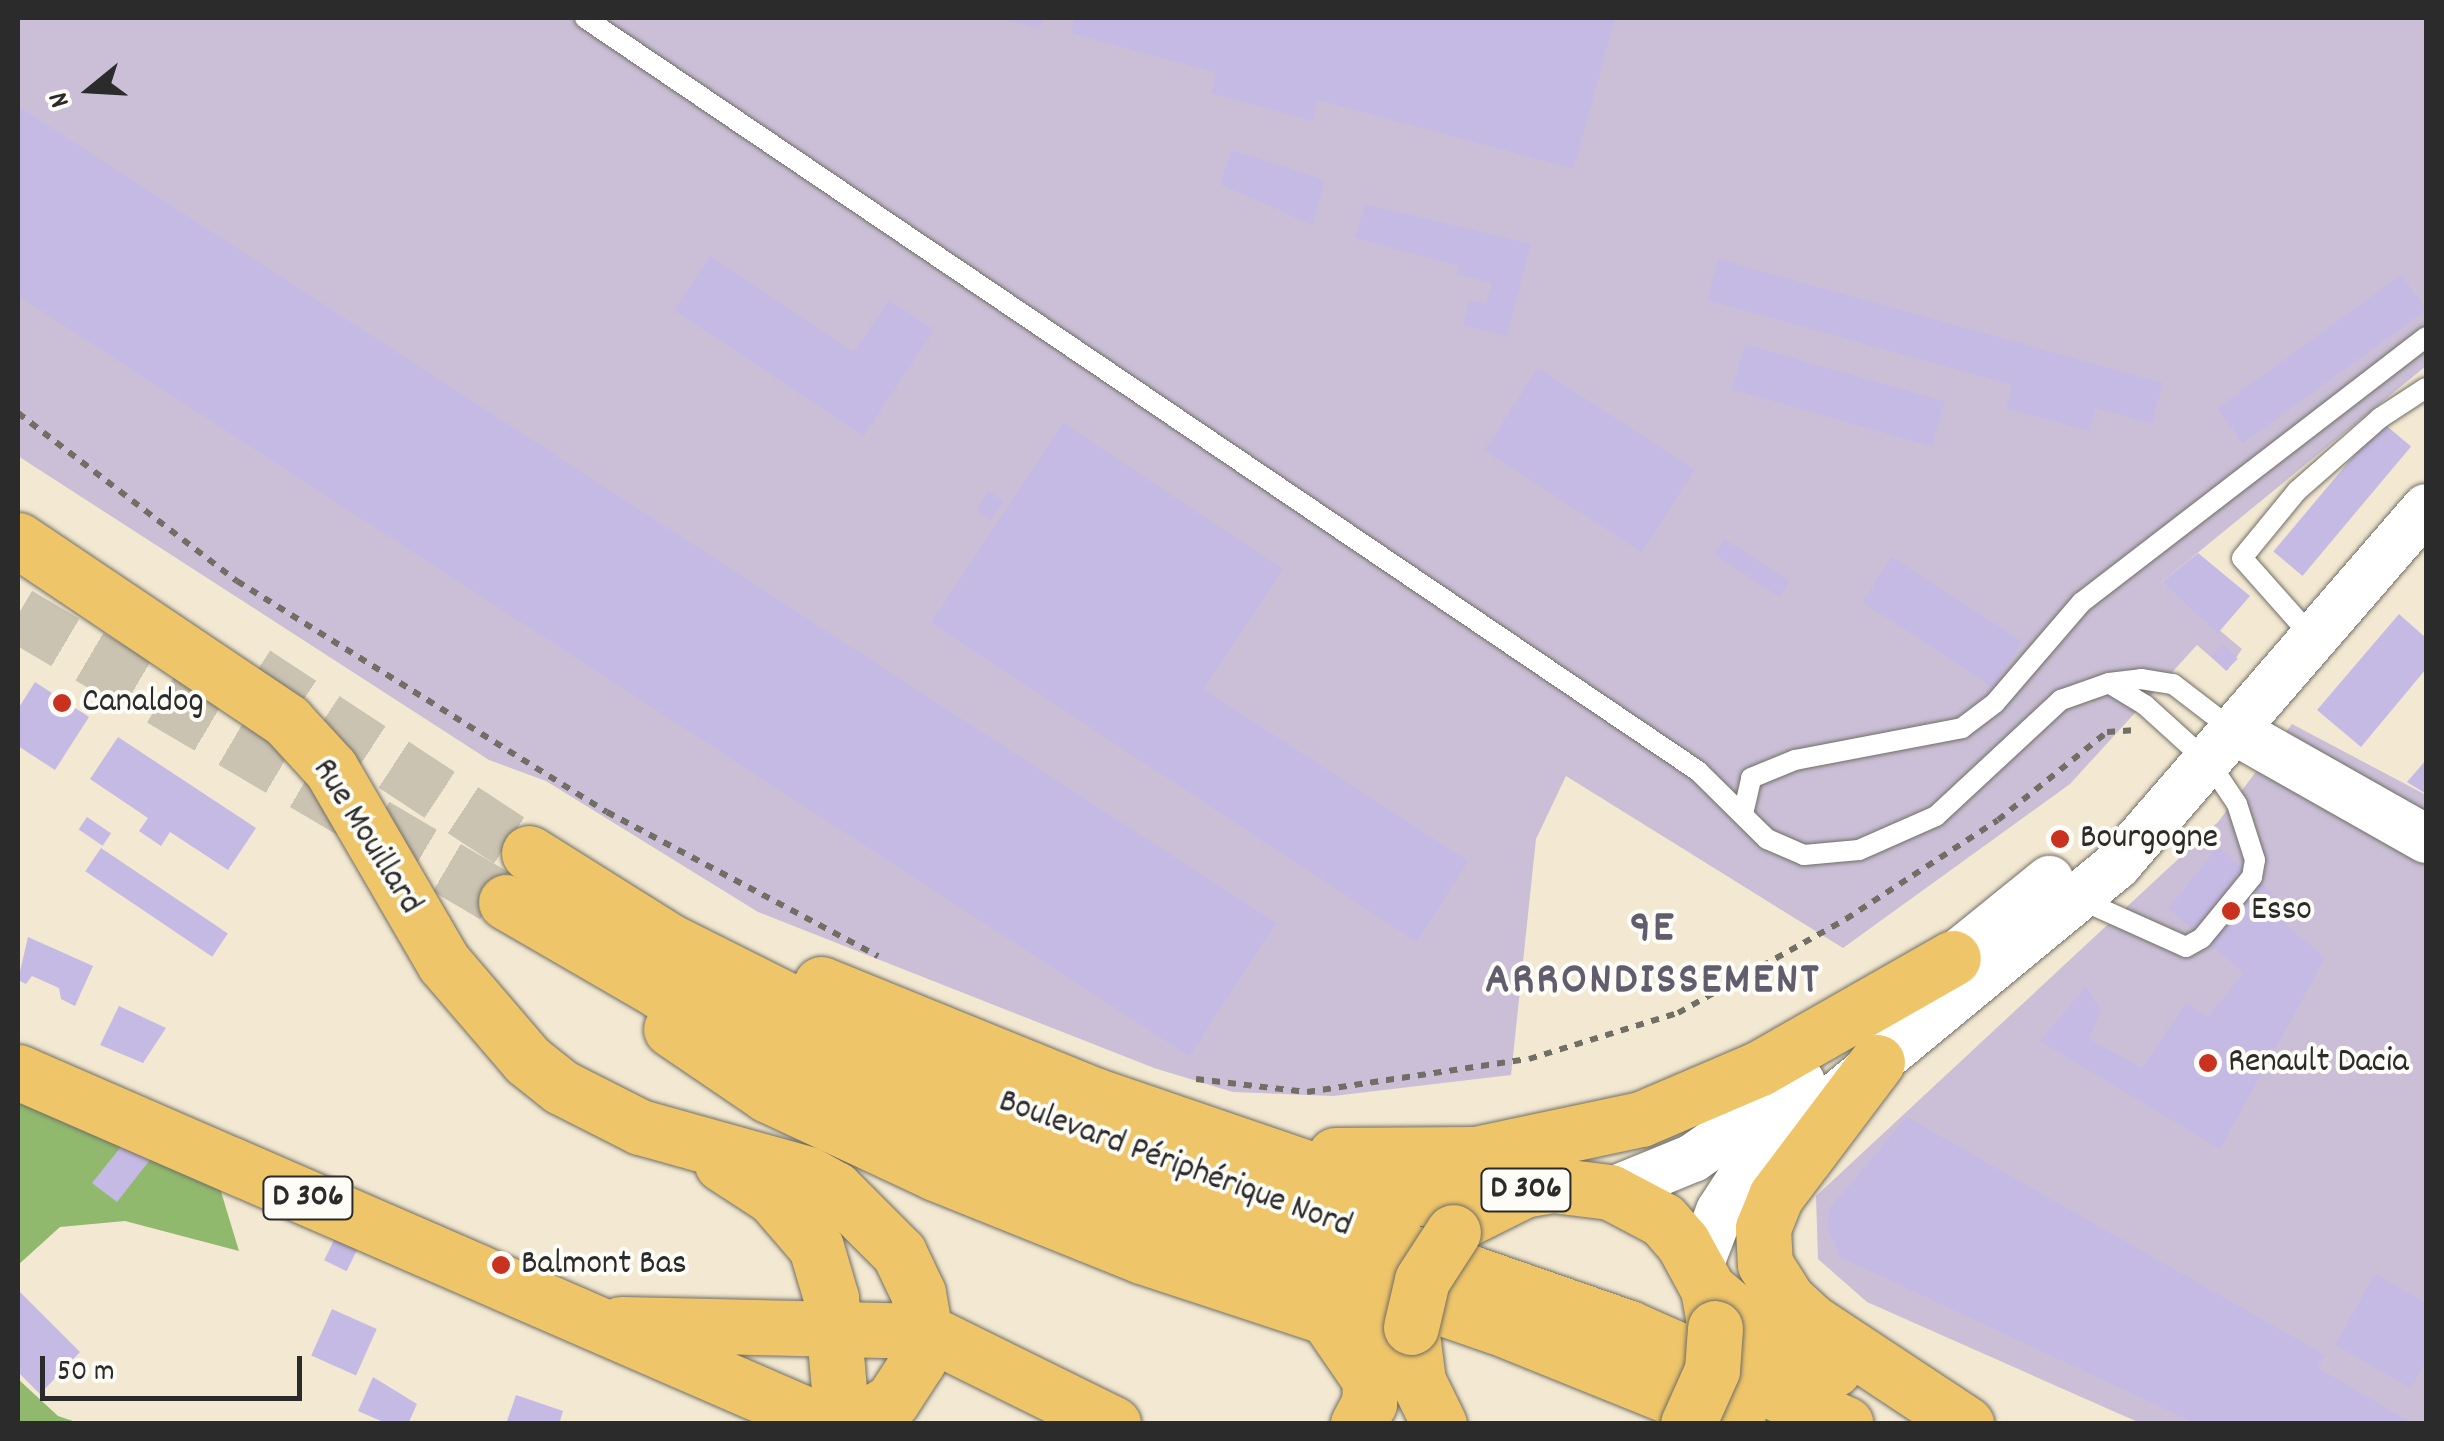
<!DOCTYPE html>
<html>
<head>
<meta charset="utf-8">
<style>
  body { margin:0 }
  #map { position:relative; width:2444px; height:1441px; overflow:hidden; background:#f3e9d2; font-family:Dekko,sans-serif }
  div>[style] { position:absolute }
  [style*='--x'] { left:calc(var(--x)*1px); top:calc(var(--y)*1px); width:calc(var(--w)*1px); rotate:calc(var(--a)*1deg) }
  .industrial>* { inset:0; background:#cabfd6 }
  .forest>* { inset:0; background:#91b96e }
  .building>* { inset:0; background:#c5bae4; transform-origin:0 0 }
  .trunk-tunnel>* { height:55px; margin-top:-27.5px; transform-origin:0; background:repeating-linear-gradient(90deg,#cbc3b1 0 55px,transparent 0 83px) }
  .path>* { height:6px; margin-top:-3px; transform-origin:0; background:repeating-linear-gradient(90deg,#716e65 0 8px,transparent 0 16px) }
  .roads { filter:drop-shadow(0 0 2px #716e65) drop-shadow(0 0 2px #716e65) }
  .service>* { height:20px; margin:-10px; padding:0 10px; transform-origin:10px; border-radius:10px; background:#fff }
  .tertiary>* { height:48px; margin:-24px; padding:0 24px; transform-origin:24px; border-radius:24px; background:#fff }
  .primary>* { height:55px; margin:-27.5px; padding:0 27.5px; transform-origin:27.5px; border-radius:27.5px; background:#eec569 }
  .trunk>* { height:55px; margin:-27.5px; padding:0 27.5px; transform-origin:27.5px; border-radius:27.5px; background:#eec569 }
  .bridges { filter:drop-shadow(0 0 2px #716e65) drop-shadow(0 0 2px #716e65) }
  .primary-bridge>* { height:55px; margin:-27.5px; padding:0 27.5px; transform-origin:27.5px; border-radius:27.5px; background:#eec569 }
  .dots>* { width:28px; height:28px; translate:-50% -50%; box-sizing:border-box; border:5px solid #fdfcf7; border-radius:50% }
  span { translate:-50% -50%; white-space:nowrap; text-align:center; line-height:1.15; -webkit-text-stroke:8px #fdfcf7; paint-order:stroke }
  .shield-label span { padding:2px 8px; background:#fdfcf7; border:2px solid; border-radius:8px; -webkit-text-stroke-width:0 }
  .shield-label { font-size:32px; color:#2b2b2b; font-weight:700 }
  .poi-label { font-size:35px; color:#2b2b2b }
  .left { translate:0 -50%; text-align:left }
  .street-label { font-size:35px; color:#2b2b2b }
  .district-label { font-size:45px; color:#615d6c; font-weight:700; letter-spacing:2.5px }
  .frame { position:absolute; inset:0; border:20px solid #2b2b2b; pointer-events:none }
  .north { position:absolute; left:40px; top:40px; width:100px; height:100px; -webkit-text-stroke:8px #fdfcf7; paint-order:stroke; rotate:252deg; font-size:28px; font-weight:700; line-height:40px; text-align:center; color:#2b2b2b }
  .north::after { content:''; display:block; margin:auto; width:35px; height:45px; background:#2b2b2b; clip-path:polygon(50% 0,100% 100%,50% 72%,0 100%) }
  .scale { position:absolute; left:40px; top:1356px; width:262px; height:45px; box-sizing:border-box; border:5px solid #2b2b2b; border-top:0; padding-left:12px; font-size:30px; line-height:35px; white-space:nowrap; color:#2b2b2b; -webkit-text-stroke:8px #fdfcf7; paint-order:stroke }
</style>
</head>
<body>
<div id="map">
  <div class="industrial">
    <div style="clip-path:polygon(18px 18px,2426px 18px,2426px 366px,2162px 582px,2242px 649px,2227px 671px,2197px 645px,2070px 784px,1843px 948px,1566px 776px,1536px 839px,1511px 1075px,1333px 1096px,1233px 1092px,1154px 1068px,758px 912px,546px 781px,489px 760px,18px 456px)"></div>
    <div style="clip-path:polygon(2292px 724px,2426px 795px,2426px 1423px,2140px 1423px,1867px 1302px,1818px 1259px,1816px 1196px,2218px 822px)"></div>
  </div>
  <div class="forest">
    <div style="clip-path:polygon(18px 1092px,219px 1185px,239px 1251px,125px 1221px,60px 1227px,18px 1265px)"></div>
    <div style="clip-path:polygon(18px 1379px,58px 1416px,79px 1423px,18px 1423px)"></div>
  </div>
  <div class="building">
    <div style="clip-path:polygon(1002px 18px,1043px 18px,1040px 29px)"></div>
    <div style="clip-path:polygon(1075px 18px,1615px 18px,1574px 169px,1318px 100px,1313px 121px,1211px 93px,1216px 73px,1071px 33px)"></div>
    <div style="left:18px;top:106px;width:1500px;height:159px;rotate:33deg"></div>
    <div style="clip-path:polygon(1231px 150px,1325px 180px,1313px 225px,1220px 184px)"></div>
    <div style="clip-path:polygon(1365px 204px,1531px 244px,1507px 336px,1463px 325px,1469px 300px,1486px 304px,1492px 283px,1457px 274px,1459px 266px,1355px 238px)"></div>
    <div style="clip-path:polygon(710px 256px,854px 352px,889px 300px,934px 330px,864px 436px,674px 310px)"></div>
    <div style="clip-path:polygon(1718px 259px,2163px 383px,2152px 424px,2096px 408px,2089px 431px,2006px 408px,2012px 385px,1707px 300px)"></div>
    <div style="left:2401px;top:275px;width:43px;height:227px;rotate:54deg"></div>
    <div style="left:1745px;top:344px;width:208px;height:47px;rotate:16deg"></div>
    <div style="left:1538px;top:368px;width:187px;height:98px;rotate:33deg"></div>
    <div style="left:2382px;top:422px;width:38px;height:169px;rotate:40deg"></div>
    <div style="clip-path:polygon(1063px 423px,1283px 569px,1203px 689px,1468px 861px,1417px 942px,931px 623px)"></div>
    <div style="left:989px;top:491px;width:18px;height:23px;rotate:34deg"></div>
    <div style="left:1725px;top:539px;width:77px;height:19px;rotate:33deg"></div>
    <div style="clip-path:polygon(2198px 553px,2250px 596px,2218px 633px,2162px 582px)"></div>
    <div style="left:1892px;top:557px;width:155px;height:54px;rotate:33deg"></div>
    <div style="clip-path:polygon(2399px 614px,2426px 638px,2426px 669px,2361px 747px,2317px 710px)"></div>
    <div style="left:2223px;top:644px;width:21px;height:17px;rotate:45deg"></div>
    <div style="clip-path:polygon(35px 682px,89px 717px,55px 770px,18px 746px,18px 709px)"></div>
    <div style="clip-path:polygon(118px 737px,256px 828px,228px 870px,170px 832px,161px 846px,139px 831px,148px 818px,90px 779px)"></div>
    <div style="clip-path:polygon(2426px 760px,2426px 794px,2407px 782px)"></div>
    <div style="left:87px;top:817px;width:29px;height:15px;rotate:34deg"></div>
    <div style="clip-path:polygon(2218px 847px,2295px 913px,2285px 924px,2325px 958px,2220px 1149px,2040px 1041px,2086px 986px,2101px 1011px,2089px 1039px,2142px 1068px,2186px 1003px,2207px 1017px,2244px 973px,2168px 908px)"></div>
    <div style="left:101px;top:848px;width:153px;height:28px;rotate:34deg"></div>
    <div style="clip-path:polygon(28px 937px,93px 966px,75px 1006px,61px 999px,59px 988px,32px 976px,26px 984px,18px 980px)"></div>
    <div style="clip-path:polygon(119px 1006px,166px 1028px,143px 1063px,100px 1045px)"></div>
    <div style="clip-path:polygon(1907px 1117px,2325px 1355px,2318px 1368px,2413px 1424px,2197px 1424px,1840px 1257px,1827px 1226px,1829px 1209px)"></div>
    <div style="clip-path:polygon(124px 1143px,153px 1156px,117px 1202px,92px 1183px)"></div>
    <div style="left:336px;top:1236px;width:25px;height:27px;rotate:26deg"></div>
    <div style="clip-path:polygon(2375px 1274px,2426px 1303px,2426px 1361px,2411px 1388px,2335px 1345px)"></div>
    <div style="clip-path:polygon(18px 1290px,80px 1352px,40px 1394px,18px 1372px)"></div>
    <div style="left:332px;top:1309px;width:49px;height:51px;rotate:24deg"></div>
    <div style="clip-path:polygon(373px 1377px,417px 1404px,408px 1424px,388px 1424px,358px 1411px)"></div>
    <div style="clip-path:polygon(516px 1395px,563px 1411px,559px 1424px,506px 1424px)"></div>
  </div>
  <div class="trunk-tunnel">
    <div style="--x:18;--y:614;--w:567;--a:30.55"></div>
    <div style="--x:255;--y:673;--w:328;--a:33.3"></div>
  </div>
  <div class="path">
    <div style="--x:18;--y:413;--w:276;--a:37.5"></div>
    <div style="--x:237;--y:581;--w:436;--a:32"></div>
    <div style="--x:607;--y:812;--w:307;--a:28"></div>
    <div style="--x:1196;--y:1079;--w:112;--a:6.7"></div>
    <div style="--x:1307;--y:1092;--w:224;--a:-8.5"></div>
    <div style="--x:1529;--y:1059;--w:156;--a:-17.2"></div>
    <div style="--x:1678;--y:1013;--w:193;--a:-29.2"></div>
    <div style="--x:1846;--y:919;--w:181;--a:-33.1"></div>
    <div style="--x:1998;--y:820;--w:140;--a:-38.9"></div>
    <div style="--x:2107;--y:732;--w:26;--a:-4"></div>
  </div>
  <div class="roads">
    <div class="service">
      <div style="--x:585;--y:18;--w:1344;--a:34.08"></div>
      <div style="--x:1698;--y:771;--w:97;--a:44.6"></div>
      <div style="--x:1767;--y:839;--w:40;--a:23.4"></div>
      <div style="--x:1804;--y:855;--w:55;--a:-5.2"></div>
      <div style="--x:1859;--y:850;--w:84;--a:-23.8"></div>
      <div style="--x:1936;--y:816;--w:171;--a:-42.9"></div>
      <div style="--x:2061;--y:700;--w:51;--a:-19.5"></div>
      <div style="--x:2109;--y:683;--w:32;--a:-7"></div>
      <div style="--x:2141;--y:679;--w:32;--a:9"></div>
      <div style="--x:2173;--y:684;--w:76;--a:37.5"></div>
      <div style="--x:2314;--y:639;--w:108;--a:-131.6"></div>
      <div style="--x:2242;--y:558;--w:87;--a:-50.6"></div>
      <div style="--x:2297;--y:491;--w:111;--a:-41.3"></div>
      <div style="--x:2380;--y:418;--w:55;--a:-33.1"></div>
      <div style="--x:1743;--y:814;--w:37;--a:-77"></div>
      <div style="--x:1751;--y:778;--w:48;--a:-22.2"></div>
      <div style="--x:1795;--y:760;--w:170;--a:-10.8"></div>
      <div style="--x:1962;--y:728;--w:41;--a:-37.1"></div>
      <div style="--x:1995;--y:703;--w:133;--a:-49.3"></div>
      <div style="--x:2082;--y:602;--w:434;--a:-37.6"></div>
      <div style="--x:2079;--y:899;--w:117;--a:24.2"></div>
      <div style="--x:2186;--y:947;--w:18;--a:-29"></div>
      <div style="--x:2202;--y:938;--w:79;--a:-50.7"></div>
      <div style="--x:2252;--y:877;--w:17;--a:-80"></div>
      <div style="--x:2255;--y:860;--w:59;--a:-107.8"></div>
      <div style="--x:2237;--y:804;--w:48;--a:-124"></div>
      <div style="--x:2210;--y:764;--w:88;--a:-137.8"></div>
      <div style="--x:2145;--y:705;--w:42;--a:-148.6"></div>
    </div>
    <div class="tertiary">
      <div style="--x:2237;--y:732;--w:217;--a:29.5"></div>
      <div style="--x:1922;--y:983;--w:164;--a:-39"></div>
      <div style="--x:1610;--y:1192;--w:90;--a:-22.3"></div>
      <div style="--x:1693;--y:1158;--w:132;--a:-35.1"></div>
      <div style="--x:1699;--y:1266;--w:59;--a:-69.1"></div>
      <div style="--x:1720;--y:1211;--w:48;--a:-57"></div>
      <div style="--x:1746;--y:1171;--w:481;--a:-39.5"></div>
      <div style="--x:2117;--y:865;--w:472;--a:-49.1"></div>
    </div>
    <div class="primary">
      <div style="--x:18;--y:540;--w:324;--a:33.9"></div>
      <div style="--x:287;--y:721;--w:65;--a:47.5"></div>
      <div style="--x:331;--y:769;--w:225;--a:59.8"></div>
      <div style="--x:444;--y:963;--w:128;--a:49.4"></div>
      <div style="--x:527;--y:1060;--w:43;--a:38.5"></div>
      <div style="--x:561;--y:1087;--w:89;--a:26.9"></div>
      <div style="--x:640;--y:1127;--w:174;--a:15.6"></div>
      <div style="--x:808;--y:1174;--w:31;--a:29"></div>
      <div style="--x:835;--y:1189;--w:91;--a:45"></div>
      <div style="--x:899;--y:1253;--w:44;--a:64.6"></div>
      <div style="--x:918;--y:1293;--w:39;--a:80"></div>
      <div style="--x:925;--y:1331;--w:31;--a:103"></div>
      <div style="--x:918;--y:1361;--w:48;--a:123"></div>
      <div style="--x:892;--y:1401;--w:45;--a:149.5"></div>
      <div style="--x:18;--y:1072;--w:883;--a:23.49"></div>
      <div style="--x:722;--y:1164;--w:61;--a:32.9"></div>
      <div style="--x:773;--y:1197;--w:66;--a:49.3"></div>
      <div style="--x:816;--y:1247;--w:53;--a:73.6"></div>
      <div style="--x:831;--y:1298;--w:126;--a:85"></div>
      <div style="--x:1466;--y:1219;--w:65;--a:-26.6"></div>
      <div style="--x:1524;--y:1190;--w:29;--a:-10"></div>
      <div style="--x:1553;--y:1185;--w:57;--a:7"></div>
      <div style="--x:1610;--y:1192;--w:60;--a:27.8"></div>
      <div style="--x:1663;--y:1220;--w:30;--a:49"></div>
      <div style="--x:1683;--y:1243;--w:52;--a:61.5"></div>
      <div style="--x:1708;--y:1289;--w:40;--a:80"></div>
      <div style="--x:621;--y:1324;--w:304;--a:1.3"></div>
      <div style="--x:925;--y:1331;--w:210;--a:26.3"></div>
      <div style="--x:1411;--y:1327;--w:54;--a:82.6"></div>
      <div style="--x:1418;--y:1381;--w:48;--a:64"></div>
    </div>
    <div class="trunk">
      <div style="--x:529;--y:853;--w:168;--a:32.1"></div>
      <div style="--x:671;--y:942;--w:293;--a:26.6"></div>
      <div style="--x:933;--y:1073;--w:273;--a:21.7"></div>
      <div style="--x:1187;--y:1174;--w:468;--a:19.2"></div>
      <div style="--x:1629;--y:1328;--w:237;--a:23.9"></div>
      <div style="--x:506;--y:902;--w:179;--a:30.1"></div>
      <div style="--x:661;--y:992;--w:278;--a:26"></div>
      <div style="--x:911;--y:1114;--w:212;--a:21.6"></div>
      <div style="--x:1108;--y:1192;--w:410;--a:19.1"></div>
      <div style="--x:1496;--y:1326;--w:261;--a:22"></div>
      <div style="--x:821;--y:984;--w:298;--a:22.1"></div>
      <div style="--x:1097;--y:1096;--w:283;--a:18.9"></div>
      <div style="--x:1365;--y:1188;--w:57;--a:10.1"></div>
      <div style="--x:1421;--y:1198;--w:84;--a:-0.7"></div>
      <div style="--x:671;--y:1029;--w:117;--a:34.2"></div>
      <div style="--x:768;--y:1095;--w:184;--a:25"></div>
      <div style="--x:935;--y:1173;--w:222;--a:21.9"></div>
      <div style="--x:1141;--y:1256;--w:224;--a:18.2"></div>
      <div style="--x:1354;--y:1326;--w:68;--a:29.2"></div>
      <div style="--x:1877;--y:1062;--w:168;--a:127"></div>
      <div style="--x:1776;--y:1196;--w:35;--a:112"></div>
      <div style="--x:1763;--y:1228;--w:36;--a:87"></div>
      <div style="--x:1765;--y:1264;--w:41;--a:57.8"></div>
      <div style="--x:1787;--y:1299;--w:34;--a:43"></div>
      <div style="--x:1812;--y:1322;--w:185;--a:33.5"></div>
      <div style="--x:1335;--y:1155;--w:141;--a:-0.4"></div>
      <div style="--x:1476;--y:1154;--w:169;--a:-12"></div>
      <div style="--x:1641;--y:1119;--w:129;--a:-23.2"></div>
      <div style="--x:1760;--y:1068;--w:222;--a:-29.7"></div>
      <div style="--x:1708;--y:1289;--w:56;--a:39.9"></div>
      <div style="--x:1751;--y:1325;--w:94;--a:27.9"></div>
      <div style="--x:1328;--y:1319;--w:74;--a:55.5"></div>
      <div style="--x:1370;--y:1380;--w:23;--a:92"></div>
      <div style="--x:1369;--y:1403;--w:24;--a:118"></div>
    </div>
  </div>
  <div class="bridges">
    <div class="primary-bridge">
      <div style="--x:1411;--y:1327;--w:48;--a:-76.8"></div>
      <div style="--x:1422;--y:1280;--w:57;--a:-57.1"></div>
      <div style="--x:1688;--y:1424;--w:59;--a:-66"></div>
      <div style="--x:1712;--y:1370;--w:42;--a:-85.9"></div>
    </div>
  </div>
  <div class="dots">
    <div style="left:62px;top:703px;background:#c8321e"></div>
    <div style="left:2060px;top:839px;background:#c8321e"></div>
    <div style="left:2231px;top:911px;background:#c8321e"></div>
    <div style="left:2208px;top:1063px;background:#c8321e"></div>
    <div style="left:501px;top:1265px;background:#c8321e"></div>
  </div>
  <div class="shield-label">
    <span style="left:1526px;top:1190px">D 306</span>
    <span style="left:308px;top:1198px">D 306</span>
  </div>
  <div class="poi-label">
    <span class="left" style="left:82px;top:703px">Canaldog</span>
    <span class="left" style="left:2080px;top:839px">Bourgogne</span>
    <span class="left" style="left:2251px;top:911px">Esso</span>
    <span class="left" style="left:2228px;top:1063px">Renault Dacia</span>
    <span class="left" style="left:521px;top:1265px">Balmont Bas</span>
  </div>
  <div class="street-label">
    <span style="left:366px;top:837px;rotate:58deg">Rue Mouillard</span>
    <span style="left:1175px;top:1165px;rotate:20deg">Boulevard Périphérique Nord</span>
  </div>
  <div class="district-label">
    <span style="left:1653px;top:957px">9E<br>ARRONDISSEMENT</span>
  </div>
  <div class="frame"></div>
  <div class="north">N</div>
  <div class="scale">50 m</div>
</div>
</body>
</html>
